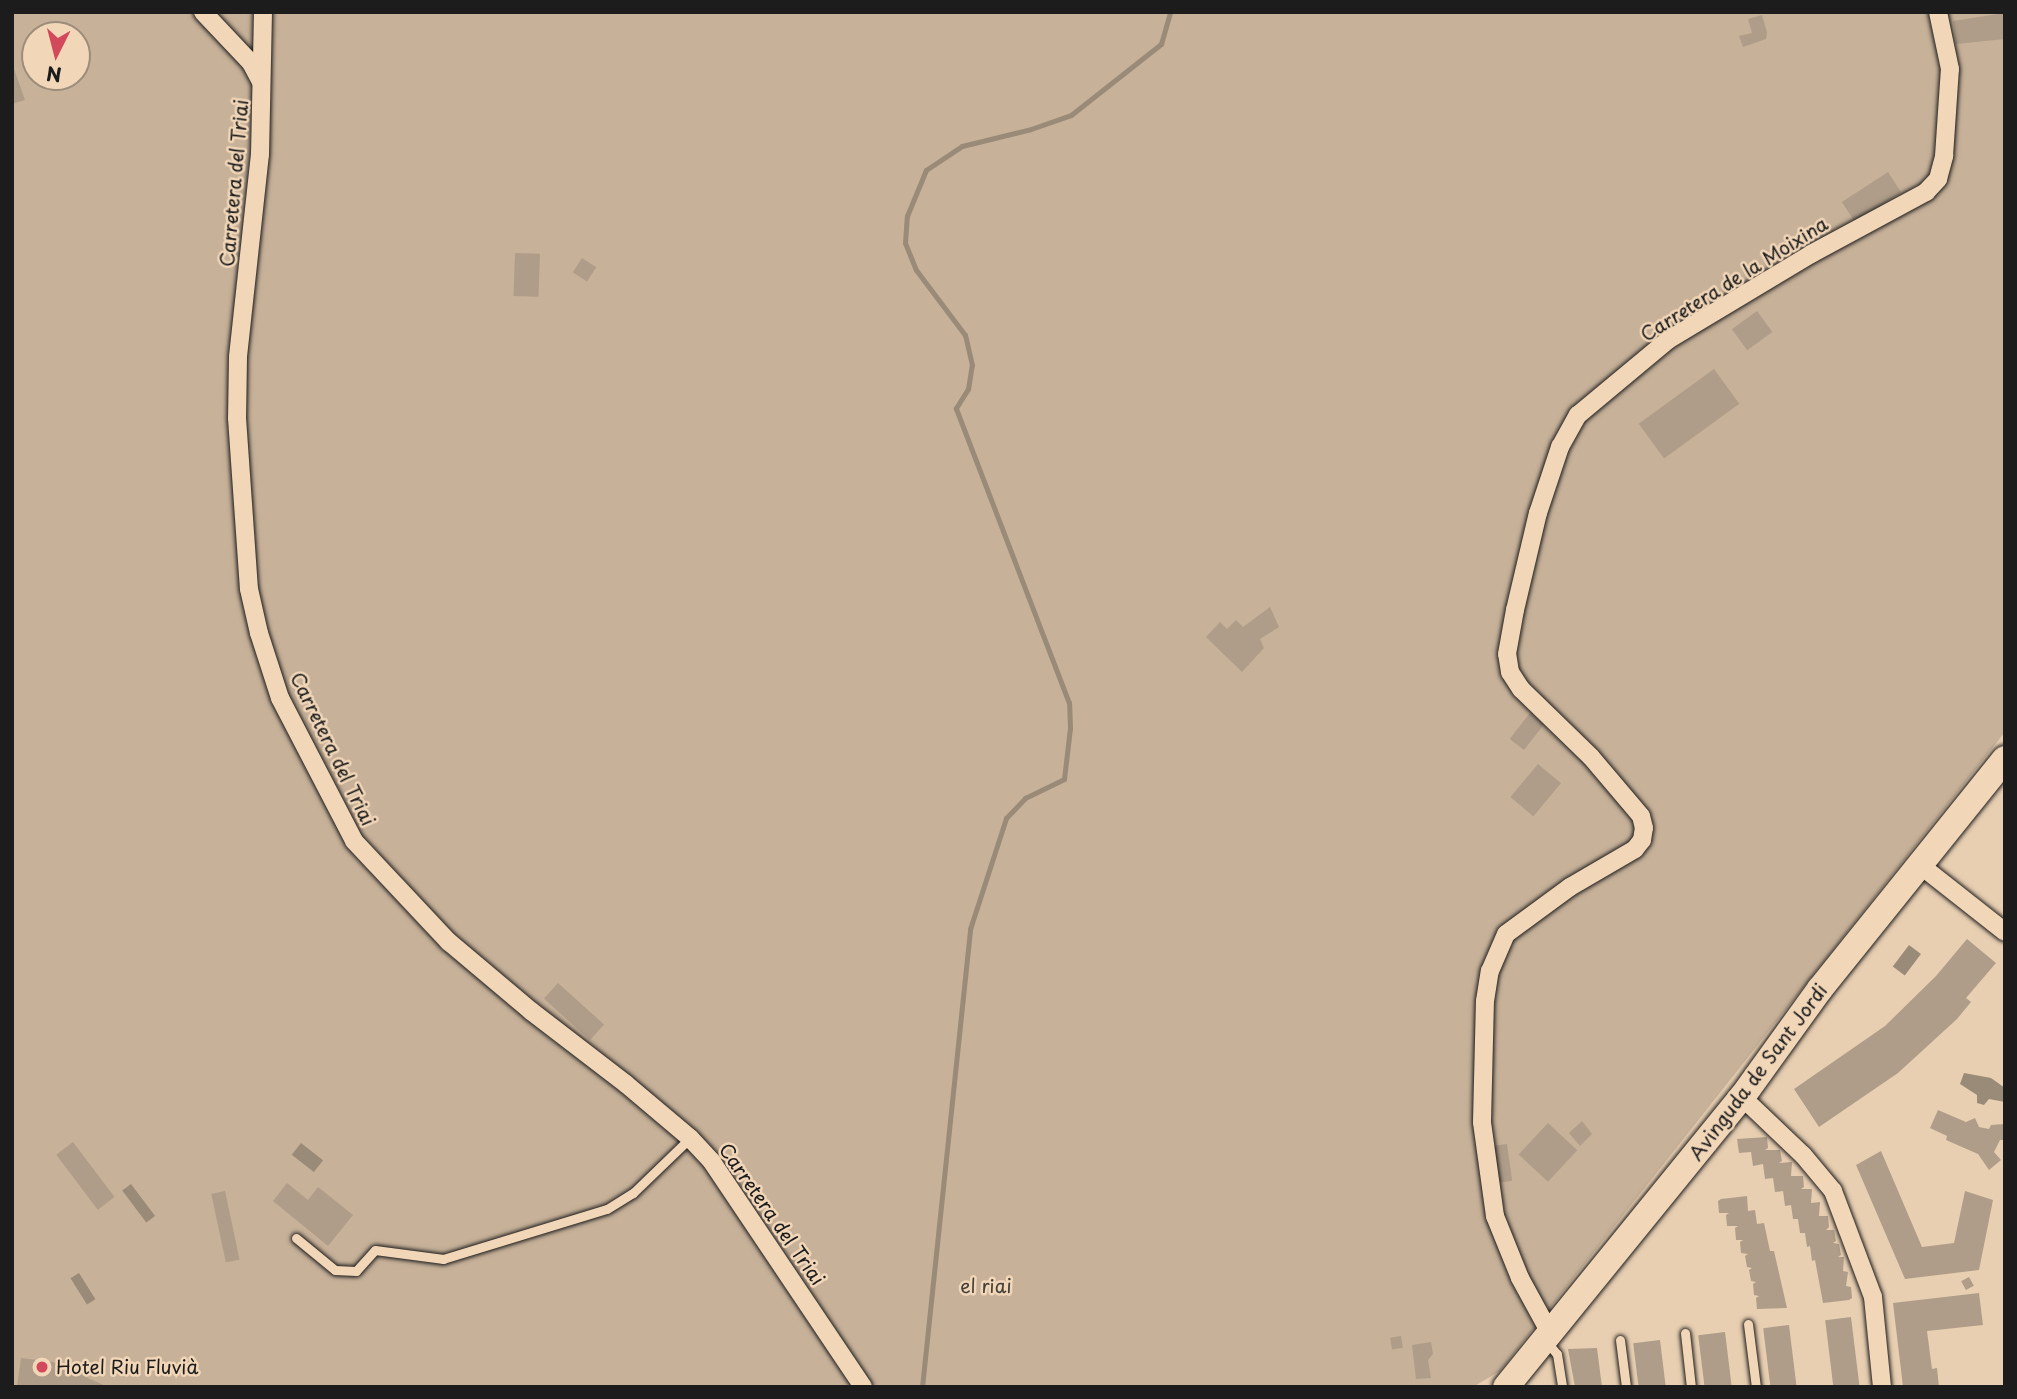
<!DOCTYPE html>
<html>
<head>
<meta charset="utf-8">
<style>
  body { margin:0 }
  #map { position:relative; width:2017px; height:1399px; overflow:hidden; background:#e8cfb2; font-family:"Playpen Sans",sans-serif }
  div>[style] { position:absolute }
  [style*='--x'] { left:calc(var(--x)*1px); top:calc(var(--y)*1px); width:calc(var(--w)*1px); rotate:calc(var(--a)*1deg) }
  .green>* { inset:0; background:#c7b199 }
  .water>* { inset:0; background:#9a8a78; transform-origin:0 0 }
  .stream>* { height:5px; margin:-2.5px; padding:0 2.5px; transform-origin:2.5px; border-radius:2.5px; background:#9a8a78 }
  .building>* { inset:0; background:#af9d89; transform-origin:0 0 }
  .roads { filter:drop-shadow(0 0 2px #1c1c1c) drop-shadow(0 0 2px #1c1c1c) }
  .service>* { height:9px; margin:-4.5px; padding:0 4.5px; transform-origin:4.5px; border-radius:4.5px; background:#f1d6b8 }
  .minor>* { height:18px; margin:-9px; padding:0 9px; transform-origin:9px; border-radius:9px; background:#f1d6b8 }
  .primary>* { height:26px; margin:-13px; padding:0 13px; transform-origin:13px; border-radius:13px; background:#f1d6b8 }
  .dots>* { width:19px; height:19px; translate:-50% -50%; box-sizing:border-box; border:4px solid #f1d6b8; border-radius:50% }
  span { translate:-50% -50%; white-space:nowrap; text-align:center; line-height:1.15; -webkit-text-stroke:5px #f1d6b8; paint-order:stroke }
  .street-label { font-size:19px; color:#1c1c1c }
  .park-label { font-size:19px; color:#47413b }
  .poi-label { font-size:19px; color:#1c1c1c }
  .left { translate:0 -50%; text-align:left }
  .frame { position:absolute; inset:0; border:14px solid #1c1c1c; pointer-events:none }
  .north { position:absolute; left:21px; top:21px; width:70px; height:70px; box-sizing:border-box; background:#f1d6b8; border:2px solid #9c8c7a; border-radius:50%; rotate:186deg; font-size:19px; font-weight:700; line-height:28px; text-align:center; color:#1c1c1c }
  .north::after { content:''; display:block; margin:auto; width:24px; height:32px; background:#d1495b; clip-path:polygon(50% 0,100% 100%,50% 72%,0 100%) }
</style>
</head>
<body>
<div id="map">
  <div class="green">
    <div style="clip-path:polygon(evenodd,12px 12px,2005px 12px,2005px 732px,1500px 1371px,1473px 1387px,12px 1387px,12px 12px,35px 35px,77px 35px,77px 77px,35px 77px,35px 35px)"></div>
  </div>
  <div class="water">
    <div style="left:1909px;top:945px;width:15px;height:27px;rotate:37deg"></div>
    <div style="clip-path:polygon(1964px 1073px,1991px 1078px,2005px 1088px,2005px 1102px,1989px 1099px,1984px 1105px,1977px 1103px,1977px 1095px,1960px 1084px)"></div>
    <div style="left:301px;top:1143px;width:28px;height:15px;rotate:38deg"></div>
    <div style="left:131px;top:1184px;width:40px;height:11px;rotate:53deg"></div>
    <div style="left:79px;top:1273px;width:31px;height:10px;rotate:58deg"></div>
  </div>
  <div class="stream">
    <div style="--x:922;--y:1387;--w:461;--a:-84"></div>
    <div style="--x:970;--y:929;--w:117;--a:-72"></div>
    <div style="--x:1006;--y:818;--w:28;--a:-46"></div>
    <div style="--x:1025;--y:798;--w:43;--a:-26"></div>
    <div style="--x:1064;--y:779;--w:51;--a:-83.3"></div>
    <div style="--x:1070;--y:728;--w:25;--a:-92"></div>
    <div style="--x:1069;--y:703;--w:316;--a:-111"></div>
    <div style="--x:956;--y:408;--w:22;--a:-58"></div>
    <div style="--x:968;--y:389;--w:24;--a:-81"></div>
    <div style="--x:972;--y:365;--w:31;--a:-103"></div>
    <div style="--x:965;--y:335;--w:81;--a:-127"></div>
    <div style="--x:916;--y:270;--w:29;--a:-112"></div>
    <div style="--x:905;--y:243;--w:27;--a:-86"></div>
    <div style="--x:907;--y:216;--w:50;--a:-67.6"></div>
    <div style="--x:926;--y:170;--w:43;--a:-33.7"></div>
    <div style="--x:962;--y:146;--w:71;--a:-13.8"></div>
    <div style="--x:1031;--y:129;--w:42;--a:-19.3"></div>
    <div style="--x:1071;--y:115;--w:115;--a:-38.3"></div>
    <div style="--x:1161;--y:44;--w:33;--a:-74"></div>
  </div>
  <div class="building">
    <div style="clip-path:polygon(2005px 13px,2005px 39px,1956px 44px,1953px 21px)"></div>
    <div style="clip-path:polygon(1762px 15px,1767px 32px,1766px 39px,1743px 47px,1739px 36px,1752px 33px,1748px 19px)"></div>
    <div style="clip-path:polygon(12px 63px,25px 100px,12px 104px)"></div>
    <div style="left:1888px;top:172px;width:24px;height:55px;rotate:57deg"></div>
    <div style="left:515px;top:253px;width:25px;height:43px;rotate:2deg"></div>
    <div style="left:582px;top:258px;width:17px;height:17px;rotate:33deg"></div>
    <div style="left:1757px;top:311px;width:26px;height:31px;rotate:54deg"></div>
    <div style="left:1714px;top:369px;width:43px;height:93px;rotate:54deg"></div>
    <div style="clip-path:polygon(1270px 607px,1279px 627px,1260px 639px,1264px 648px,1242px 672px,1206px 637px,1220px 622px,1227px 629px,1236px 620px,1243px 627px)"></div>
    <div style="left:1530px;top:713px;width:18px;height:33px;rotate:38deg"></div>
    <div style="left:1538px;top:764px;width:30px;height:43px;rotate:40deg"></div>
    <div style="clip-path:polygon(1967px 939px,1996px 963px,1966px 998px,1971px 1002px,1957px 1019px,1898px 1073px,1819px 1127px,1794px 1089px,1885px 1026px,1936px 976px)"></div>
    <div style="left:558px;top:983px;width:62px;height:21px;rotate:42deg"></div>
    <div style="clip-path:polygon(1938px 1110px,1966px 1122px,1975px 1118px,1979px 1127px,1989px 1129px,1991px 1125px,2005px 1124px,2005px 1140px,2000px 1140px,1994px 1152px,2001px 1160px,1989px 1170px,1978px 1154px,1946px 1140px,1947px 1136px,1930px 1128px)"></div>
    <div style="clip-path:polygon(1582px 1121px,1592px 1134px,1580px 1146px,1569px 1133px)"></div>
    <div style="left:1548px;top:1123px;width:40px;height:43px;rotate:43deg"></div>
    <div style="clip-path:polygon(1767px 1137px,1768px 1148px,1765px 1150px,1780px 1150px,1782px 1161px,1779px 1163px,1792px 1162px,1791px 1176px,1803px 1176px,1804px 1187px,1801px 1189px,1812px 1189px,1811px 1203px,1820px 1202px,1819px 1216px,1828px 1216px,1829px 1227px,1826px 1230px,1834px 1230px,1836px 1241px,1833px 1243px,1839px 1244px,1841px 1255px,1838px 1257px,1844px 1257px,1843px 1271px,1848px 1272px,1846px 1286px,1851px 1287px,1852px 1298px,1849px 1300px,1823px 1303px,1815px 1260px,1812px 1261px,1810px 1246px,1807px 1247px,1805px 1233px,1800px 1233px,1798px 1219px,1793px 1219px,1791px 1205px,1785px 1206px,1783px 1191px,1775px 1192px,1773px 1178px,1765px 1179px,1763px 1164px,1753px 1166px,1751px 1152px,1739px 1153px,1737px 1139px)"></div>
    <div style="left:73px;top:1142px;width:69px;height:21px;rotate:53deg"></div>
    <div style="left:1507px;top:1144px;width:37px;height:14px;rotate:82deg"></div>
    <div style="clip-path:polygon(1881px 1151px,1922px 1247px,1954px 1243px,1965px 1191px,1993px 1200px,1979px 1270px,1905px 1279px,1856px 1165px)"></div>
    <div style="clip-path:polygon(287px 1183px,308px 1200px,318px 1187px,353px 1215px,328px 1246px,273px 1201px)"></div>
    <div style="left:225px;top:1191px;width:70px;height:14px;rotate:78deg"></div>
    <div style="clip-path:polygon(1747px 1196px,1748px 1211px,1755px 1210px,1757px 1224px,1764px 1223px,1770px 1251px,1774px 1251px,1787px 1308px,1757px 1309px,1756px 1298px,1759px 1296px,1754px 1295px,1753px 1284px,1756px 1282px,1751px 1281px,1749px 1270px,1752px 1268px,1747px 1267px,1745px 1256px,1748px 1254px,1741px 1253px,1740px 1242px,1743px 1240px,1736px 1240px,1735px 1228px,1738px 1226px,1727px 1226px,1726px 1215px,1729px 1213px,1719px 1213px,1718px 1201px,1721px 1199px)"></div>
    <div style="left:1969px;top:1277px;width:10px;height:9px;rotate:61deg"></div>
    <div style="clip-path:polygon(1979px 1293px,1983px 1325px,1927px 1331px,1932px 1369px,1937px 1368px,1939px 1387px,1903px 1387px,1893px 1303px)"></div>
    <div style="left:1851px;top:1317px;width:71px;height:26px;rotate:83deg"></div>
    <div style="left:1789px;top:1325px;width:63px;height:26px;rotate:83deg"></div>
    <div style="left:1725px;top:1332px;width:55px;height:27px;rotate:83deg"></div>
    <div style="left:1401px;top:1336px;width:12px;height:11px;rotate:81deg"></div>
    <div style="left:1660px;top:1340px;width:47px;height:27px;rotate:83deg"></div>
    <div style="clip-path:polygon(1431px 1342px,1433px 1354px,1428px 1360px,1431px 1378px,1416px 1379px,1412px 1345px)"></div>
    <div style="clip-path:polygon(1597px 1348px,1602px 1387px,1575px 1387px,1568px 1349px)"></div>
    <div style="clip-path:polygon(21px 1358px,53px 1362px,108px 1387px,17px 1386px)"></div>
  </div>
  <div class="roads">
    <div class="service">
      <div style="--x:296;--y:1238;--w:50;--a:39.4"></div>
      <div style="--x:335;--y:1270;--w:21;--a:3"></div>
      <div style="--x:356;--y:1271;--w:28;--a:-48"></div>
      <div style="--x:375;--y:1250;--w:69;--a:7.5"></div>
      <div style="--x:443;--y:1259;--w:171;--a:-17"></div>
      <div style="--x:607;--y:1209;--w:31;--a:-32"></div>
      <div style="--x:633;--y:1193;--w:79;--a:-44"></div>
      <div style="--x:1748;--y:1324;--w:64;--a:82.8"></div>
      <div style="--x:1685;--y:1333;--w:54;--a:83.7"></div>
      <div style="--x:1620;--y:1340;--w:47;--a:82.7"></div>
      <div style="--x:1546;--y:1341;--w:17;--a:50"></div>
      <div style="--x:1557;--y:1354;--w:33;--a:81"></div>
    </div>
    <div class="minor">
      <div style="--x:203;--y:12;--w:70;--a:46.7"></div>
      <div style="--x:251;--y:63;--w:21;--a:62"></div>
      <div style="--x:263;--y:12;--w:142;--a:91.2"></div>
      <div style="--x:260;--y:154;--w:204;--a:96.2"></div>
      <div style="--x:238;--y:357;--w:61;--a:90.9"></div>
      <div style="--x:237;--y:418;--w:171;--a:86"></div>
      <div style="--x:249;--y:589;--w:45;--a:77.2"></div>
      <div style="--x:259;--y:633;--w:68;--a:72.1"></div>
      <div style="--x:280;--y:698;--w:161;--a:62.6"></div>
      <div style="--x:354;--y:841;--w:139;--a:46.8"></div>
      <div style="--x:449;--y:942;--w:107;--a:40.1"></div>
      <div style="--x:531;--y:1011;--w:120;--a:37.5"></div>
      <div style="--x:626;--y:1084;--w:84;--a:40.2"></div>
      <div style="--x:690;--y:1138;--w:33;--a:47"></div>
      <div style="--x:712;--y:1162;--w:271;--a:56.1"></div>
      <div style="--x:1920;--y:865;--w:108;--a:38.2"></div>
      <div style="--x:1742;--y:1097;--w:84;--a:43.6"></div>
      <div style="--x:1803;--y:1155;--w:47;--a:50.2"></div>
      <div style="--x:1833;--y:1191;--w:113;--a:69.3"></div>
      <div style="--x:1873;--y:1297;--w:90;--a:84.3"></div>
      <div style="--x:1550;--y:1333;--w:63;--a:-118.6"></div>
      <div style="--x:1520;--y:1278;--w:67;--a:-112"></div>
      <div style="--x:1495;--y:1216;--w:95;--a:-97.9"></div>
      <div style="--x:1482;--y:1122;--w:121;--a:-88.6"></div>
      <div style="--x:1485;--y:1001;--w:30;--a:-81"></div>
      <div style="--x:1490;--y:971;--w:40;--a:-66.6"></div>
      <div style="--x:1506;--y:934;--w:79;--a:-36.3"></div>
      <div style="--x:1570;--y:887;--w:75;--a:-30.3"></div>
      <div style="--x:1635;--y:849;--w:11;--a:-52"></div>
      <div style="--x:1642;--y:840;--w:12;--a:-81"></div>
      <div style="--x:1644;--y:828;--w:12;--a:-104"></div>
      <div style="--x:1641;--y:816;--w:77;--a:-130.3"></div>
      <div style="--x:1591;--y:757;--w:98;--a:-135.8"></div>
      <div style="--x:1521;--y:689;--w:20;--a:-123"></div>
      <div style="--x:1510;--y:672;--w:18;--a:-99"></div>
      <div style="--x:1507;--y:654;--w:45;--a:-79.7"></div>
      <div style="--x:1515;--y:610;--w:100;--a:-76.7"></div>
      <div style="--x:1538;--y:513;--w:70;--a:-71.6"></div>
      <div style="--x:1560;--y:447;--w:37;--a:-61"></div>
      <div style="--x:1578;--y:415;--w:117;--a:-39.8"></div>
      <div style="--x:1668;--y:340;--w:167;--a:-31"></div>
      <div style="--x:1811;--y:254;--w:131;--a:-28.3"></div>
      <div style="--x:1926;--y:192;--w:18;--a:-47"></div>
      <div style="--x:1938;--y:179;--w:24;--a:-75"></div>
      <div style="--x:1944;--y:156;--w:87;--a:-86.1"></div>
      <div style="--x:1950;--y:69;--w:58;--a:-101.9"></div>
    </div>
    <div class="primary">
      <div style="--x:1506;--y:1387;--w:374;--a:-50.9"></div>
      <div style="--x:1742;--y:1097;--w:133;--a:-54.2"></div>
      <div style="--x:1820;--y:989;--w:295;--a:-51.2"></div>
    </div>
  </div>
  <div class="dots">
    <div style="left:42px;top:1367px;background:#d1495b"></div>
  </div>
  <div class="street-label">
    <span style="left:234px;top:183px;rotate:-85deg">Carretera del Triai</span>
    <span style="left:1734px;top:279px;rotate:-32deg">Carretera de la Moixina</span>
    <span style="left:333px;top:749px;rotate:64deg">Carretera del Triai</span>
    <span style="left:1758px;top:1072px;rotate:-53deg">Avinguda de Sant Jordi</span>
    <span style="left:772px;top:1214px;rotate:55deg">Carretera del Triai</span>
  </div>
  <div class="park-label">
    <span style="left:986px;top:1286px">el riai</span>
  </div>
  <div class="poi-label">
    <span class="left" style="left:56px;top:1367px">Hotel Riu Fluvià</span>
  </div>
  <div class="frame"></div>
  <div class="north">N</div>
</div>
</body>
</html>
